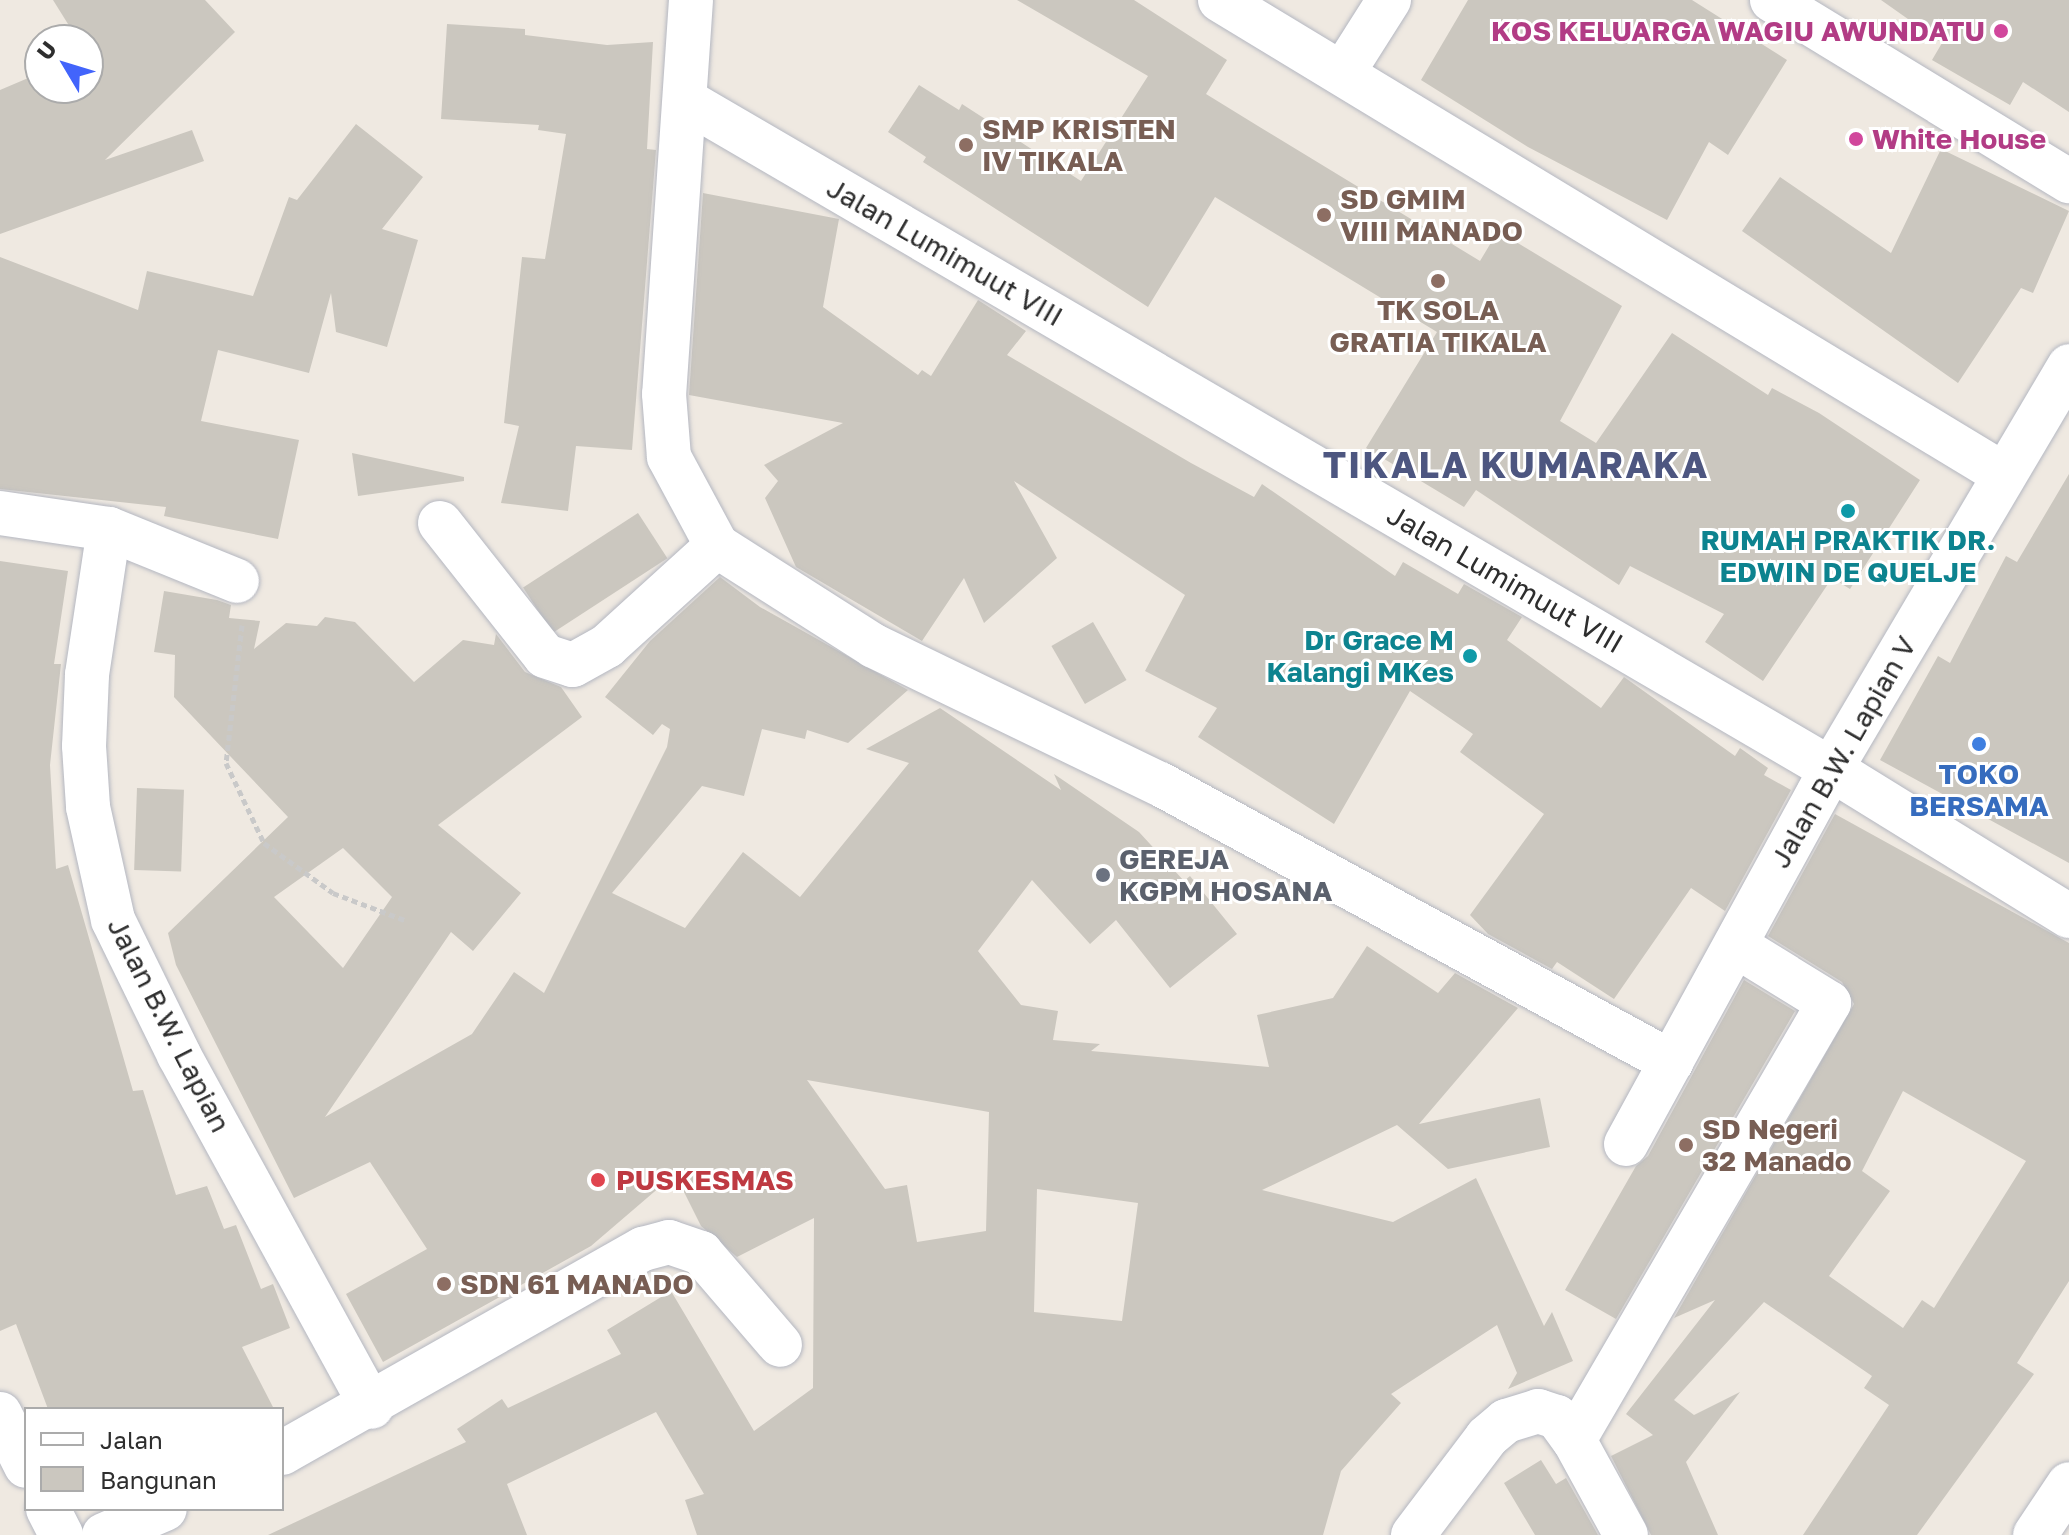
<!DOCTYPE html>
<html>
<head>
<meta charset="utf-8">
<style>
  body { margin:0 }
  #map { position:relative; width:2069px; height:1535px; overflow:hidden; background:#efe9e1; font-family:"Golos Text",sans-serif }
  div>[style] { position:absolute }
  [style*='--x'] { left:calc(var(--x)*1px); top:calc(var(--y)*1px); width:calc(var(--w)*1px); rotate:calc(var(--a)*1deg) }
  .building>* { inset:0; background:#cbc7bf; transform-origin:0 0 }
  .path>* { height:5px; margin-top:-2.5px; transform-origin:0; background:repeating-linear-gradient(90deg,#c9c9c9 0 6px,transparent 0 10px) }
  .roads { filter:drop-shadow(0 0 2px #b4b7c1) drop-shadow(0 0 2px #b4b7c1) }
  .minor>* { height:44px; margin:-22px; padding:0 22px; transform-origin:22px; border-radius:22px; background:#fff }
  .dots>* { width:22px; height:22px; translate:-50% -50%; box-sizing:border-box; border:4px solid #fff; border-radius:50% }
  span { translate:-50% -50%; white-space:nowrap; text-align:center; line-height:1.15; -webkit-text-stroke:6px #fff; paint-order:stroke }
  .hotel-label { font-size:28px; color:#b23c85; font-weight:700 }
  .right { translate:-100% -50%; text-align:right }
  .left { translate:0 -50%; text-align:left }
  .education-label { font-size:28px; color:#785e54; font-weight:700 }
  .street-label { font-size:28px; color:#2e2e2e }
  .culture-label { font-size:28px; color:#0d838f; font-weight:700 }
  .shop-label { font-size:28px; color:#366cbe; font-weight:700 }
  .worship-label { font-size:28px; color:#5b616d; font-weight:700 }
  .health-label { font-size:28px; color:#be3a42; font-weight:700 }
  .district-label { font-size:36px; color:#4d5680; font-weight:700; letter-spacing:2px }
  .legend { position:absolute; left:24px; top:1407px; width:260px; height:104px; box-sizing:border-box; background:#fff; border:2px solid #ababab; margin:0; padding:10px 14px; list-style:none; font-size:24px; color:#2e2e2e }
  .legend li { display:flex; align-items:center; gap:16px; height:40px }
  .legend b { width:40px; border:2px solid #ababab }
  .north { position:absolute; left:24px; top:24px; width:80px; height:80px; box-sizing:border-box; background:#fff; border:2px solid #ababab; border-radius:50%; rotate:308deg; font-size:22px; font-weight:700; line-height:32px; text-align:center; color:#2e2e2e }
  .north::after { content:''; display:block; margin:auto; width:28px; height:36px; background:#4264fb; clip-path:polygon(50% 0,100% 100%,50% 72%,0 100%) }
</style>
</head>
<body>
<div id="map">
  <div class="building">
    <div style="clip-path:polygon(53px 0,205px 0,235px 32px,105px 160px,192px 130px,204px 161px,0 234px,0 90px,40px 73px,40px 88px,88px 88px,88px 40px,78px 40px)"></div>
    <div style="clip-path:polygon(1017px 0,1134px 0,1227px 60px,1206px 94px,1258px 126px,1480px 261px,1498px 231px,1622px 306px,1560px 421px,1596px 443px,1672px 333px,1768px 395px,1772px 388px,1819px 413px,1920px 480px,1850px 589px,1832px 578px,1763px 681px,1705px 642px,1724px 614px,1630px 566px,1619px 585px,1476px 490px,1464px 507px,1366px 448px,1437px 332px,1215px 197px,1148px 307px,923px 162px,926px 157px,888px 132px,919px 85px,959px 110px,962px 104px,1081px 181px,1148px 76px)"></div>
    <div style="clip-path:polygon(1468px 0,1692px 0,1787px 60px,1728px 155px,1709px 142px,1667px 220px,1528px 147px,1421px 80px)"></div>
    <div style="clip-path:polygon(1881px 0,2069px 0,2069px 112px,2023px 82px,2010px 105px,1932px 60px,1942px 43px)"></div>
    <div style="clip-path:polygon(447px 24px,525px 29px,525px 35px,607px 45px,653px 42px,647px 149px,656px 150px,632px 450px,576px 446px,568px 511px,501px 503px,519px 426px,504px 423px,522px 257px,545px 259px,566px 134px,538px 130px,539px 125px,441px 119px)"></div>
    <div style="clip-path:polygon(356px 124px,423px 177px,382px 229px,418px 240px,387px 347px,336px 332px,331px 293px,309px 373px,218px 350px,201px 421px,299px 440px,278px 539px,164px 516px,166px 507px,0 489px,0 257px,138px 310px,147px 271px,253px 296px,289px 197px,297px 200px)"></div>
    <div style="clip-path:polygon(1941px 149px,2069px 211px,2033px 293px,2021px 288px,1958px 383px,1742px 231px,1780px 177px,1891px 253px)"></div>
    <div style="clip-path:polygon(703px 193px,839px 219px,823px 307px,918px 375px,922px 370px,931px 376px,978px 300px,1026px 331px,1007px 355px,1191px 463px,1254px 497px,1262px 484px,1395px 576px,1403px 562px,1458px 594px,1464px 584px,1522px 617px,1507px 640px,1601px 708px,1624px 677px,1735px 756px,1740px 748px,1768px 768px,1764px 775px,1791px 790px,1725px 911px,1691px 888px,1614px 999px,1557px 962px,1552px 969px,1488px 934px,1470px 915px,1544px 814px,1460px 752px,1473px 734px,1410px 691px,1334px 824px,1198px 737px,1217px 708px,1145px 671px,1185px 595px,1014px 481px,1057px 558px,984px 623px,964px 578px,922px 641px,796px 567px,765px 498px,778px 481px,764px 465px,843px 423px,689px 395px)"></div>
    <div style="clip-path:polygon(352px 453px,464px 477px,464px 481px,358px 496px)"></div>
    <div style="clip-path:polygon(2069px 474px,2069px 863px,1880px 760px,1938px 656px,1950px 663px,2006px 556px,2017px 562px)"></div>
    <div style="left:638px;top:513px;width:54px;height:137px;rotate:57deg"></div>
    <div style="clip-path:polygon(0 561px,68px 571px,54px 664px,61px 664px,50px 765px,56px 869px,68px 865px,133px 1091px,143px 1090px,176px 1195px,207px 1186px,224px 1229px,236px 1225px,261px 1289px,273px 1284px,290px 1328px,242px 1347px,274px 1409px,48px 1409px,16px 1324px,0 1331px)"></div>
    <div style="clip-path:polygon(evenodd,720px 577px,760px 607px,908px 690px,848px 743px,807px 730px,805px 739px,762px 729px,744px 796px,702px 786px,612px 893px,685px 928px,743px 852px,800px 897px,909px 763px,866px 749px,940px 708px,1061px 790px,1054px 774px,1139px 832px,1184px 881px,1190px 876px,1237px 934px,1170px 988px,1116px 920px,1090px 944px,1032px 880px,978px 951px,1021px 1005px,1058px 1011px,1053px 1040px,1100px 1044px,1091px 1051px,1269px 1067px,1257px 1015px,1333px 998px,1367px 946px,1438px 993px,1455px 973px,1518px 1008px,1419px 1124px,1540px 1098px,1550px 1147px,1448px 1169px,1397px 1125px,1262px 1190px,1393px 1222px,1476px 1178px,1544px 1326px,1552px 1312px,1573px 1361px,1508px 1389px,1517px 1373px,1497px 1325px,1391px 1394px,1401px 1403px,1341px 1471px,1323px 1535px,697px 1535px,685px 1500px,704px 1494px,656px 1412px,507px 1484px,527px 1535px,268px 1535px,466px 1442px,457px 1429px,502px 1399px,508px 1408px,621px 1354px,607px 1330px,671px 1291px,754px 1431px,813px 1388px,814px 1218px,737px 1257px,701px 1226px,675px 1174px,591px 1246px,383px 1362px,346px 1294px,427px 1249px,370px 1162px,294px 1198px,176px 965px,168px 933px,288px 817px,174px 697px,175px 655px,154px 652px,164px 591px,217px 600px,231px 605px,229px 618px,260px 621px,254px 649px,286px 623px,317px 626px,325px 617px,355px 622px,414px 682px,463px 640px,494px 645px,496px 634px,525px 672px,561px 687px,582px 717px,438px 825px,521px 893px,473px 951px,451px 932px,325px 1117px,472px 1034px,514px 972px,544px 993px,667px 747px,670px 729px,662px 724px,653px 735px,605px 697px,650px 641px,720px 577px,343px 848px,392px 897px,343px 968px,274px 897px,343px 848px,720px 577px,807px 1080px,989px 1112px,986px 1231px,917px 1242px,907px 1185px,885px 1189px,807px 1080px,720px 577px,1037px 1189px,1138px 1203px,1122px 1321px,1034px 1312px,1037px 1189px)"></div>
    <div style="left:1093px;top:622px;width:67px;height:48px;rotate:60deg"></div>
    <div style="left:137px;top:788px;width:47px;height:82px;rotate:2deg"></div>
    <div style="clip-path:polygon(evenodd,1835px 814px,2069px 943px,2069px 1281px,2017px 1363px,2034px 1374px,1917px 1535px,1803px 1535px,1889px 1405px,1864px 1388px,1872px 1376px,1764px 1302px,1674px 1400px,1694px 1415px,1740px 1392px,1686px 1462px,1718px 1535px,1651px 1535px,1611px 1456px,1653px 1435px,1626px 1414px,1715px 1300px,1674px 1318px,1854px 1004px,1842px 982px,1768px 936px,1835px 814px,1903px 1091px,2026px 1161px,1934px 1308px,1922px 1300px,1903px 1328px,1829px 1276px,1890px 1191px,1862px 1171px,1903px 1091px)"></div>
    <div style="clip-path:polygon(1744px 980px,1795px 1011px,1616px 1319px,1565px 1290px,1636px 1166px,1648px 1156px)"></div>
    <div style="clip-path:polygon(1541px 1460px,1556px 1484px,1566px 1478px,1598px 1535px,1535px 1535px,1504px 1483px)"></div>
  </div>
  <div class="path">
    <div style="--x:242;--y:625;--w:139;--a:96.6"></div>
    <div style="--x:226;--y:763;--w:89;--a:64.6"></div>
    <div style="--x:264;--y:843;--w:85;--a:35.9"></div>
    <div style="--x:333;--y:893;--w:79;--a:20.7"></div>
  </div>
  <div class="roads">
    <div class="minor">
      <div style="--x:691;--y:0;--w:395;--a:93.9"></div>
      <div style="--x:664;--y:394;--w:63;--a:85.5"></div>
      <div style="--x:669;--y:457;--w:101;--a:61.7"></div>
      <div style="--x:717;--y:546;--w:186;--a:32.5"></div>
      <div style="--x:874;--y:646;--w:318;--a:25.8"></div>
      <div style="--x:1160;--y:784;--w:582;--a:28.55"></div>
      <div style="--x:1220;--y:0;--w:915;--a:31.19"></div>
      <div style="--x:1772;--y:0;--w:348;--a:31.4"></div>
      <div style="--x:1344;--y:71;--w:84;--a:-57.6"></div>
      <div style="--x:688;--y:102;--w:1323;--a:30.27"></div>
      <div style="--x:1831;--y:769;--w:280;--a:31.7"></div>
      <div style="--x:0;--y:513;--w:110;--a:8.4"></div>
      <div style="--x:109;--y:529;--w:148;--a:98.6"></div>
      <div style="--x:87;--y:675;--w:71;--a:92.4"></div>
      <div style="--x:84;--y:746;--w:61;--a:86.2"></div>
      <div style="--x:88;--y:807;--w:116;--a:77.5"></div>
      <div style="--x:113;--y:920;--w:150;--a:63.9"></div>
      <div style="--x:179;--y:1055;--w:401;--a:61.3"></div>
      <div style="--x:440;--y:523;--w:169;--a:51.7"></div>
      <div style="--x:545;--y:656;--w:29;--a:18"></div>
      <div style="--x:573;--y:665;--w:39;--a:-29"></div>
      <div style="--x:607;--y:646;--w:149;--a:-42.3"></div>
      <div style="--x:109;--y:529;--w:138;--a:22.1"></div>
      <div style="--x:1626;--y:1144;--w:427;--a:-61.3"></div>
      <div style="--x:1831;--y:769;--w:468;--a:-59.4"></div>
      <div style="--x:0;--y:1414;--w:58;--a:63.4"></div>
      <div style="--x:1574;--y:1440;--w:506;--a:-59.74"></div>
      <div style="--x:1829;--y:1003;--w:110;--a:-148.3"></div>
      <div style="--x:282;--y:1453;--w:415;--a:-29.5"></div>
      <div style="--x:643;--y:1249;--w:27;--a:-15"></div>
      <div style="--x:669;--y:1242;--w:34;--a:19"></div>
      <div style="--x:701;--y:1253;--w:121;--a:49.3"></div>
      <div style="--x:48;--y:1509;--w:29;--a:63"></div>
      <div style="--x:104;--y:1535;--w:66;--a:-23.1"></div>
      <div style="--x:1413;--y:1535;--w:123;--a:-52.9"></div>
      <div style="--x:1487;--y:1437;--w:25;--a:-40"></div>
      <div style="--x:1506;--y:1421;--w:34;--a:-17"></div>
      <div style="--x:1538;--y:1411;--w:20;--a:18"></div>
      <div style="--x:1557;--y:1417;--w:29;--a:54"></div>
      <div style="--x:1574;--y:1440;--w:108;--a:61.3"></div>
      <div style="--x:2035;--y:1535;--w:61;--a:-56.3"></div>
    </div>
  </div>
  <div class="dots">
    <div style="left:2001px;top:31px;background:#d1479c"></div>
    <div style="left:1856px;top:139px;background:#d1479c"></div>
    <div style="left:966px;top:145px;background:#8d6e63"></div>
    <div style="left:1324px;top:215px;background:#8d6e63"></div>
    <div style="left:1438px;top:281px;background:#8d6e63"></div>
    <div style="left:1848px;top:511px;background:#0f9aa8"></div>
    <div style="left:1470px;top:656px;background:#0f9aa8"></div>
    <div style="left:1979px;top:744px;background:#3f7fe0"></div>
    <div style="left:1103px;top:875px;background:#6b7280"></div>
    <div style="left:1686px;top:1145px;background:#8d6e63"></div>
    <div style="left:598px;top:1180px;background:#e0444e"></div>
    <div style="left:444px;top:1284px;background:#8d6e63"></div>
  </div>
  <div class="hotel-label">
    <span class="right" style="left:1985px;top:31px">KOS KELUARGA WAGIU AWUNDATU</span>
    <span class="left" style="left:1872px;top:139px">White House</span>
  </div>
  <div class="education-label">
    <span class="left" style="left:982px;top:145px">SMP KRISTEN<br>IV TIKALA</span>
    <span class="left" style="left:1340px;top:215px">SD GMIM<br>VIII MANADO</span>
    <span style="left:1438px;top:326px">TK SOLA<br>GRATIA TIKALA</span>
    <span class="left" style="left:1702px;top:1145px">SD Negeri<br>32 Manado</span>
    <span class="left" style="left:460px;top:1284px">SDN 61 MANADO</span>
  </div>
  <div class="street-label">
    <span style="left:945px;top:252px;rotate:30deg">Jalan Lumimuut VIII</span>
    <span style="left:1505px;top:579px;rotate:30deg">Jalan Lumimuut VIII</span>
    <span style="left:1843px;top:752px;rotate:-60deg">Jalan B.W. Lapian V</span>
    <span style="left:169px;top:1025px;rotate:63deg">Jalan B.W. Lapian</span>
  </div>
  <div class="culture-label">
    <span style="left:1848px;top:556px">RUMAH PRAKTIK DR.<br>EDWIN DE QUELJE</span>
    <span class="right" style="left:1454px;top:656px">Dr Grace M<br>Kalangi MKes</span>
  </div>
  <div class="shop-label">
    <span style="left:1979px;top:790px">TOKO<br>BERSAMA</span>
  </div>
  <div class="worship-label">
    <span class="left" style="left:1119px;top:875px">GEREJA<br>KGPM HOSANA</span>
  </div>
  <div class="health-label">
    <span class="left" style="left:616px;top:1180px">PUSKESMAS</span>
  </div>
  <div class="district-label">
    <span style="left:1516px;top:465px">TIKALA KUMARAKA</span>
  </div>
  <ul class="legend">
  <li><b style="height:10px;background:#fff"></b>Jalan</li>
  <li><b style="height:22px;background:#cbc7bf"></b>Bangunan</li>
  </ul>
  <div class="north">U</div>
</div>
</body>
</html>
